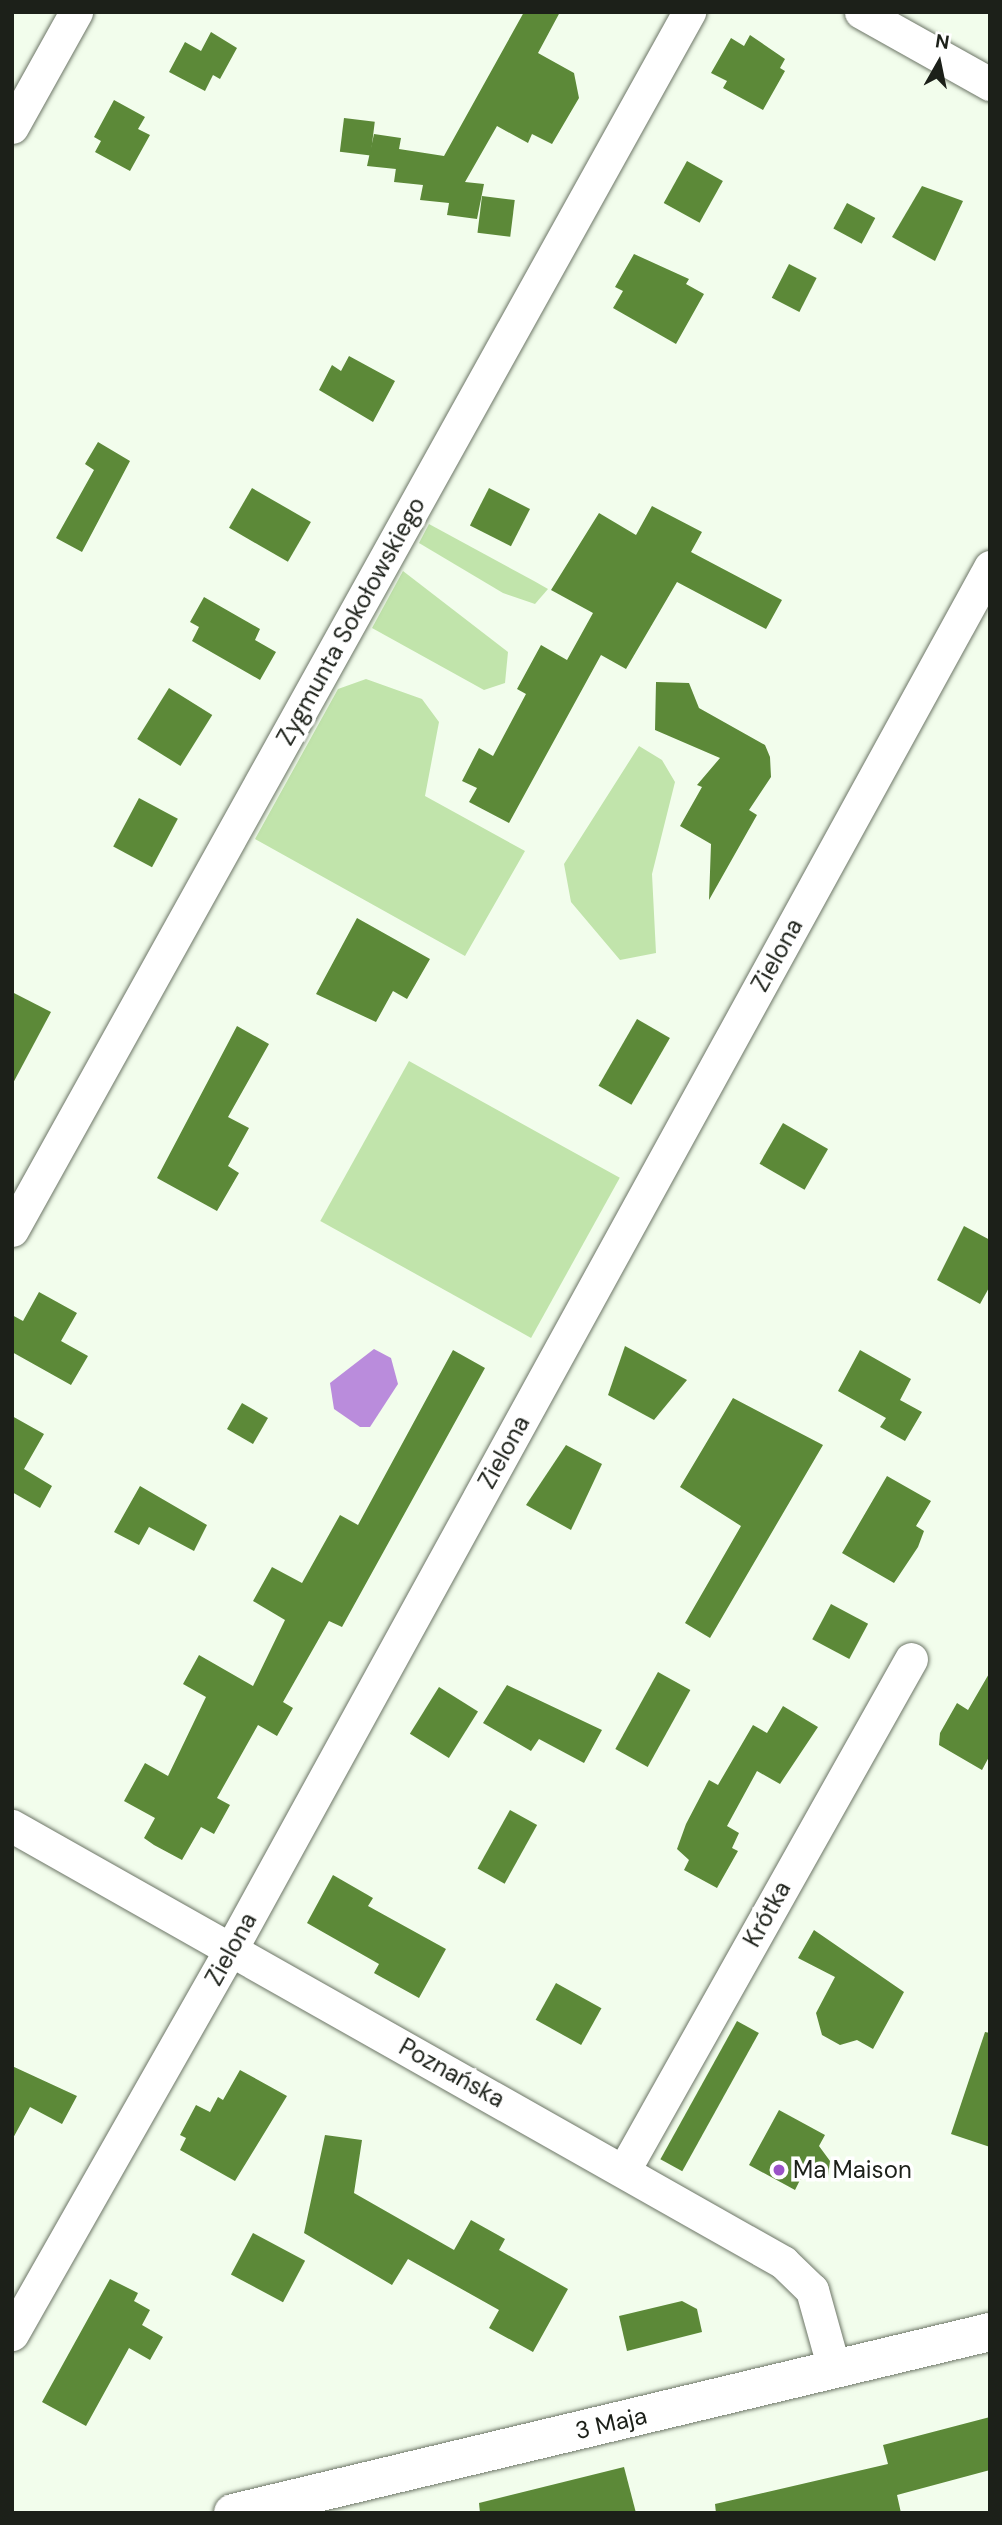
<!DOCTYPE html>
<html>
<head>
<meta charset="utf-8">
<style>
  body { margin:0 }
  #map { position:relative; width:1002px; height:2525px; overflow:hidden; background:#f2fdec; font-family:"DM Sans",sans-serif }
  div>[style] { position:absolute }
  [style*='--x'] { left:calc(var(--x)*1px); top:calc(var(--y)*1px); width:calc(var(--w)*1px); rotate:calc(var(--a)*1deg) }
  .green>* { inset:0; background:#c1e4ab; transform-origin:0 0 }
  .water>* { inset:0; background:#ba8cdc }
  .building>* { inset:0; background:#5c8938; transform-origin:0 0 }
  .roads { filter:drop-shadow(0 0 2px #6d7667) drop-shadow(0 0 2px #6d7667) }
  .minor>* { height:33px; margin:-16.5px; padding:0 16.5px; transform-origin:16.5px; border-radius:16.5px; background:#fff }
  .tertiary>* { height:38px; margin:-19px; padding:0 19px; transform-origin:19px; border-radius:19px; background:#fff }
  .dots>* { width:19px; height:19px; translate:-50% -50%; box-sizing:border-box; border:4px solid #fff; border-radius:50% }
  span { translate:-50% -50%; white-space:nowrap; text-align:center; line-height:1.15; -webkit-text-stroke:7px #fff; paint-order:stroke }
  .street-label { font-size:24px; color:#1c2019 }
  .poi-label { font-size:24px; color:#1c2019 }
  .left { translate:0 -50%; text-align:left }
  .frame { position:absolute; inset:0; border:14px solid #1c2019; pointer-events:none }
  .north { position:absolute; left:904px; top:28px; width:70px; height:70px; -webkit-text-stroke:5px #fff; paint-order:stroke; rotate:9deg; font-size:19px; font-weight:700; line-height:28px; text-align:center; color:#1c2019 }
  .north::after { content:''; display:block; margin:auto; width:24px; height:32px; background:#1c2019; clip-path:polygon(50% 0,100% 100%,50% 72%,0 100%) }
</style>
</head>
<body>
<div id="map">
  <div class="green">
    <div style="clip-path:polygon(429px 524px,534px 581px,548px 589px,535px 604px,503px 593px,419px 543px)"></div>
    <div style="clip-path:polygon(403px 571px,508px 652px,505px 683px,484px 690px,372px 628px)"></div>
    <div style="clip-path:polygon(366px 679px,422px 699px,439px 722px,425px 796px,525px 851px,465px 956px,255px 839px,338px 689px)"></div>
    <div style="clip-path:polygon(639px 746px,662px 760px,675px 782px,652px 874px,656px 953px,620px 960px,571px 902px,564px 864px)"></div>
    <div style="left:409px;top:1061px;width:241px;height:183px;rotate:29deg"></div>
  </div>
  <div class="water">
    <div style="clip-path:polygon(374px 1349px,391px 1358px,398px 1384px,370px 1427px,360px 1427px,334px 1409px,330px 1383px)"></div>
  </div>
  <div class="building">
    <div style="clip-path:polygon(524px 12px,560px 12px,538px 53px,574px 73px,579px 98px,552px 144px,532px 134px,528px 143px,497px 126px,465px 182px,484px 184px,477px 219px,447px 215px,449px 203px,420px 200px,423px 185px,394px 182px,397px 161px,396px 169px,367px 166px,374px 134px,401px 138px,399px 149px,444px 156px)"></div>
    <div style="clip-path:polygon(211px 32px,237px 48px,220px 79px,213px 75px,205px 91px,169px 72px,185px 42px,201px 51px)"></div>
    <div style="clip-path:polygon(750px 35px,785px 59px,780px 68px,785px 71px,763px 110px,723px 88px,727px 81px,711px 73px,731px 38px,744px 46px)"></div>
    <div style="clip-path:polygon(114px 100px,145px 117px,138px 129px,150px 135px,130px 171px,95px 152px,101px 141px,94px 137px)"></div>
    <div style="left:344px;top:118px;width:31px;height:34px;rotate:7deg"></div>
    <div style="left:687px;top:161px;width:41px;height:48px;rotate:29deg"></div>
    <div style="clip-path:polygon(922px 186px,963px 201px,935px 261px,892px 237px)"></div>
    <div style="left:482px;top:196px;width:33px;height:37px;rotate:7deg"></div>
    <div style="left:847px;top:203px;width:32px;height:29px;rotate:28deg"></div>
    <div style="clip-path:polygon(634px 254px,689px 279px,686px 284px,704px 294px,676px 344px,613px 308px,623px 291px,615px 287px)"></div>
    <div style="left:789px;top:264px;width:31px;height:38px;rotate:27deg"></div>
    <div style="clip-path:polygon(349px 356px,395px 381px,373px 422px,319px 390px,332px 365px,341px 371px)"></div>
    <div style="clip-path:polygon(98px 442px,130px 461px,82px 552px,56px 538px,94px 470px,85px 464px)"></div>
    <div style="left:252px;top:488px;width:68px;height:46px;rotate:30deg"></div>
    <div style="left:489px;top:488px;width:46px;height:42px;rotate:27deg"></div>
    <div style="clip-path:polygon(652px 506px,702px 532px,691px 552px,782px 600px,766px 629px,677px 582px,626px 669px,601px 655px,509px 823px,469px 802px,477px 788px,462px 781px,479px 748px,493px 756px,526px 694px,517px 689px,541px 645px,567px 660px,593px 613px,551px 590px,599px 513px,636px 535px)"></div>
    <div style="clip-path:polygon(204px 597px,260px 629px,255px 640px,276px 652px,260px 680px,192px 641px,199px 627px,190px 622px)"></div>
    <div style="clip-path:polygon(656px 682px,689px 683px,699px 708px,765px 745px,770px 757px,771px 777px,749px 810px,757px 815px,709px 900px,711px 844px,680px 826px,702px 787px,697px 785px,720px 758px,655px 730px)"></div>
    <div style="left:169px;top:688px;width:51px;height:60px;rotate:32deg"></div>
    <div style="left:139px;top:798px;width:44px;height:55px;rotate:28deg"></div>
    <div style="clip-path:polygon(357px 918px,430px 959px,407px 999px,393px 991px,376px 1022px,316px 994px)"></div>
    <div style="clip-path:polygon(12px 992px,51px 1012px,12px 1085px)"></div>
    <div style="left:637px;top:1019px;width:38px;height:77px;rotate:30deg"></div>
    <div style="clip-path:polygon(237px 1026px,269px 1044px,228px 1117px,249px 1128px,228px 1166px,239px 1173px,217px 1211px,157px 1178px)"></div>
    <div style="left:783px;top:1123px;width:52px;height:47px;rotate:30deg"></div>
    <div style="clip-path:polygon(964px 1226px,990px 1240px,990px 1286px,980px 1304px,937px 1280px)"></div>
    <div style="clip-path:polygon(39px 1292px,77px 1313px,61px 1341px,88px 1356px,71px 1385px,12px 1352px,12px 1315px,23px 1321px)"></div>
    <div style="clip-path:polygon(625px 1346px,687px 1380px,654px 1420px,608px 1395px)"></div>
    <div style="clip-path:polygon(453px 1350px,485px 1368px,342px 1627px,329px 1621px,283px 1702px,293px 1708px,277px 1736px,258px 1725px,217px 1798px,230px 1805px,214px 1834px,201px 1827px,182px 1860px,154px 1845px,144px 1838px,155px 1818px,124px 1801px,145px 1763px,168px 1776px,206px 1697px,183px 1684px,199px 1655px,253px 1686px,285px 1620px,253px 1601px,272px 1567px,302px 1583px,340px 1515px,358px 1525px)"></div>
    <div style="clip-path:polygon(860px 1350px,911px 1379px,900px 1400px,922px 1412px,905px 1441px,880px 1427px,886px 1418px,838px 1391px)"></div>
    <div style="clip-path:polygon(733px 1398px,823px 1445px,710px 1638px,685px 1623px,741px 1526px,680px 1487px)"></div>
    <div style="left:242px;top:1403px;width:30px;height:30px;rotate:30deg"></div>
    <div style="clip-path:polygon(12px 1416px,44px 1434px,24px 1469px,52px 1486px,40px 1508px,12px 1492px)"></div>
    <div style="clip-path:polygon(566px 1445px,602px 1464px,571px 1530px,526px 1505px)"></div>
    <div style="clip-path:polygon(887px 1476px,931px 1501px,916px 1526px,924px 1531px,918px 1547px,894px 1583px,842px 1553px)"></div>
    <div style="clip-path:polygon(140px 1486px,207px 1525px,194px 1551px,149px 1527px,139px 1545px,114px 1532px)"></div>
    <div style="left:831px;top:1604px;width:42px;height:40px;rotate:28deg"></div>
    <div style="left:658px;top:1672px;width:37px;height:88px;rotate:29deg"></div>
    <div style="clip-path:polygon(990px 1672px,990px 1755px,982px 1770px,939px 1745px,940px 1733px,957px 1703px,968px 1710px)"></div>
    <div style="clip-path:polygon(507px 1685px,602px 1730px,584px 1763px,539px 1739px,531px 1751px,483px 1723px)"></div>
    <div style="left:439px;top:1687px;width:46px;height:55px;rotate:32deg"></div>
    <div style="clip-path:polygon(783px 1706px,818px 1727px,780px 1784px,757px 1771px,727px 1826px,739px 1833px,732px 1848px,738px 1851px,717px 1888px,684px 1870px,689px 1860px,677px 1849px,686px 1824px,709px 1780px,718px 1785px,753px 1725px,767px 1733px)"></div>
    <div style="left:510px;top:1810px;width:31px;height:67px;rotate:29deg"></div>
    <div style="clip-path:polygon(333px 1875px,373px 1898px,368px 1906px,446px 1949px,419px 1998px,374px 1973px,379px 1964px,307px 1923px)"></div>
    <div style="clip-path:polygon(814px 1930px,904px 1992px,873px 2049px,857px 2040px,840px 2045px,822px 2035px,816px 2013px,835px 1977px,798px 1958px)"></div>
    <div style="left:556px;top:1983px;width:52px;height:42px;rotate:29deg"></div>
    <div style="left:737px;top:2021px;width:25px;height:158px;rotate:29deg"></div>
    <div style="clip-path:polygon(985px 2032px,990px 2033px,990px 2147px,951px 2134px)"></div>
    <div style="clip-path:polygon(12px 2066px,77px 2096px,62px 2124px,30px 2107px,12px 2140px)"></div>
    <div style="clip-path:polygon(240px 2070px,287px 2096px,235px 2181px,180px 2150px,186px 2138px,180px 2135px,196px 2105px,210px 2112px,218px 2097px,223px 2100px)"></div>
    <div style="clip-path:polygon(779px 2110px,825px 2135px,819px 2146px,830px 2161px,828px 2176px,801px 2178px,795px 2190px,749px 2165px)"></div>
    <div style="clip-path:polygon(325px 2135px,362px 2140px,354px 2193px,454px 2250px,471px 2220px,505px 2239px,499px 2250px,568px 2289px,533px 2352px,489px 2328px,499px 2310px,408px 2259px,392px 2285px,304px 2233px)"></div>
    <div style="left:253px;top:2233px;width:59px;height:47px;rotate:28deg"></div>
    <div style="clip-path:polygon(110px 2279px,138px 2293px,134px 2301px,150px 2310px,142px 2325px,163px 2337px,150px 2360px,129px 2348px,86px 2426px,42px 2402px)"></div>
    <div style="clip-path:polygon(682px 2301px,697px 2309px,702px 2332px,627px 2351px,619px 2316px)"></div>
    <div style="clip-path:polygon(990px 2417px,990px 2470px,897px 2495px,901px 2513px,716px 2513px,715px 2504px,888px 2464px,883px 2445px)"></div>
    <div style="clip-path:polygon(624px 2467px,636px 2513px,480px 2513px,479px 2503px)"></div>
  </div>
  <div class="roads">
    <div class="minor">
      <div style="--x:861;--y:12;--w:148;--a:29.2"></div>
      <div style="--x:12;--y:127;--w:132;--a:-60.9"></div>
      <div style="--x:12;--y:1230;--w:1394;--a:-60.93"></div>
      <div style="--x:12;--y:1826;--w:886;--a:29.49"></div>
      <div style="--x:783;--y:2262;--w:40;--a:44"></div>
      <div style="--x:812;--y:2290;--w:82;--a:74.4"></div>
      <div style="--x:624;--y:2170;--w:586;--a:-60.68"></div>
      <div style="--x:12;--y:2334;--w:443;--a:-60.4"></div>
      <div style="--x:231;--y:1949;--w:1577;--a:-61.22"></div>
    </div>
    <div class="tertiary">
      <div style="--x:233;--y:2513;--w:778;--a:-13.45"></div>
    </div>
  </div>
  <div class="dots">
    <div style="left:779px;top:2170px;background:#9a53c7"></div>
  </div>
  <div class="street-label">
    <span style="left:351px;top:621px;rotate:-61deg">Zygmunta Sokołowskiego</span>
    <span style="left:777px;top:955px;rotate:-61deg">Zielona</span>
    <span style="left:504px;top:1452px;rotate:-61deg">Zielona</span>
    <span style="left:767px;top:1914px;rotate:-61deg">Krótka</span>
    <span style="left:231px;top:1949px;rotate:-61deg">Zielona</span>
    <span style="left:452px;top:2073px;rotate:29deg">Poznańska</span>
    <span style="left:611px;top:2423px;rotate:-13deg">3 Maja</span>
  </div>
  <div class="poi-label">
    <span class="left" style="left:793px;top:2170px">Ma Maison</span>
  </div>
  <div class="frame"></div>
  <div class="north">N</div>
</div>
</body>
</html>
